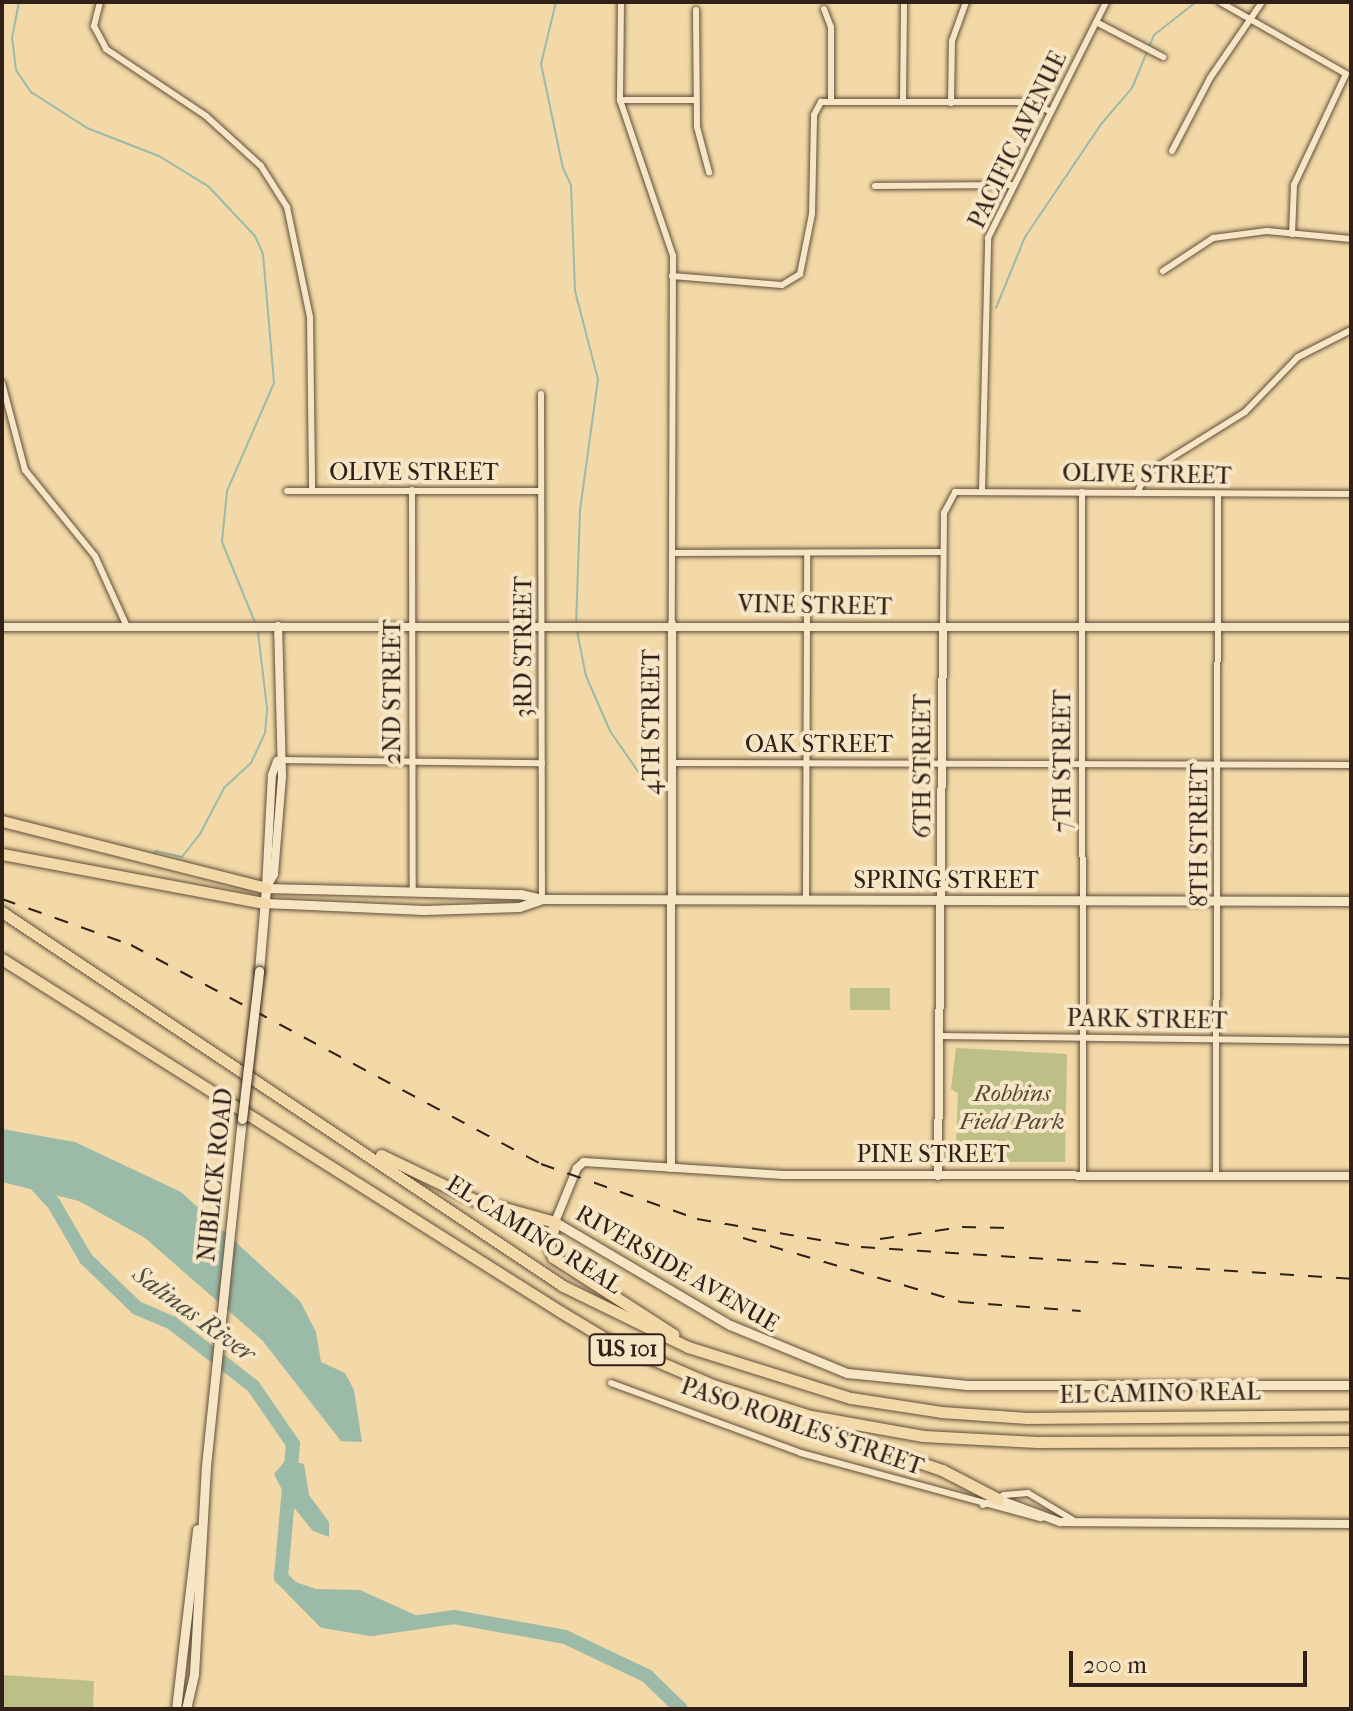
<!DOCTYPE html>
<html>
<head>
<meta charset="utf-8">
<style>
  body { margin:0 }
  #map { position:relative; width:1353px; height:1711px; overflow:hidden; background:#f2d9a7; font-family:"IM FELL French Canon",serif }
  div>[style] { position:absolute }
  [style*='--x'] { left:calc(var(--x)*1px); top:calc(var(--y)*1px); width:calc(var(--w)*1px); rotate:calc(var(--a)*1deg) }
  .green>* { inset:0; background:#bcbf86; transform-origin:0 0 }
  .water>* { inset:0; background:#9bbaa8 }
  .stream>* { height:2px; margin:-1px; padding:0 1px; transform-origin:1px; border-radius:1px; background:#9bbaa8 }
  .river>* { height:14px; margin:-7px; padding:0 7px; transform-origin:7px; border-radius:7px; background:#9bbaa8 }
  .roads { filter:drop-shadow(0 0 2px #604e3b) drop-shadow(0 0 2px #604e3b) }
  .minor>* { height:6px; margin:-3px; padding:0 3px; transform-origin:3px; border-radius:3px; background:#f7e6c6 }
  .tertiary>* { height:8px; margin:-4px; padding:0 4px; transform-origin:4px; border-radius:4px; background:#f7e6c6 }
  .secondary>* { height:9px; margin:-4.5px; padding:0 4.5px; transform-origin:4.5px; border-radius:4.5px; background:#f7e6c6 }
  .motorway>* { height:11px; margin:-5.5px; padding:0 5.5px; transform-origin:5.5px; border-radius:5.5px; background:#f2d9a7 }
  .rail>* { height:2px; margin-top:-1px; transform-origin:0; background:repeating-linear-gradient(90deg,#302017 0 14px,transparent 0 28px) }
  .bridges { filter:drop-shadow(0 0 2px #302017) drop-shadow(0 0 2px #302017) }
  .secondary-bridge>* { height:9px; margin:-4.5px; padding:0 4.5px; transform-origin:4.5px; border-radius:4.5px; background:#f7e6c6 }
  span { translate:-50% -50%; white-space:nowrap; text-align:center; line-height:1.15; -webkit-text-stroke:8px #f7e6c6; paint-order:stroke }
  .shield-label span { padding:2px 6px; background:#f7e6c6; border:2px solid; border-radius:6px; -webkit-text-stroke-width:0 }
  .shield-label { font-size:22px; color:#302017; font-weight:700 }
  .street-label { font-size:24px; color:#302017 }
  .park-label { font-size:24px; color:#534833; font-style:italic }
  .water-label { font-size:26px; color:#504e42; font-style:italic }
  .frame { position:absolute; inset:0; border:4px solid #302017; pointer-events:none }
  .scale { position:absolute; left:1069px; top:1651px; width:238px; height:36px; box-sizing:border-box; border:4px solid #302017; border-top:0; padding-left:10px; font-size:24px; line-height:28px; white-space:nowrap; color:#302017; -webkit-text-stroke:6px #f7e6c6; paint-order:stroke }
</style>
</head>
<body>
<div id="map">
  <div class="green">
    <div style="left:850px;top:988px;width:40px;height:22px"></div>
    <div style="clip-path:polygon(956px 1048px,1067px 1054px,1065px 1162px,974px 1162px,956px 1145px,958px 1093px,951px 1089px)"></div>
    <div style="clip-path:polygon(2px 1675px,94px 1681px,93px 1709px,2px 1709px)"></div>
  </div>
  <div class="water">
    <div style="clip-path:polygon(2px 1129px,75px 1142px,181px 1192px,300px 1301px,316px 1332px,321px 1362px,345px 1373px,354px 1390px,362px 1442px,341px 1441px,262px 1340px,145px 1238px,79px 1201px,2px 1182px)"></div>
    <div style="clip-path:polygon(286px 1460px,304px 1464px,309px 1495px,329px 1522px,329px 1537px,313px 1531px,286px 1498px,274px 1474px)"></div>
    <div style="clip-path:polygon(281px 1577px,316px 1589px,360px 1590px,422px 1618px,371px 1629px,342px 1626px,324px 1621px)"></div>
  </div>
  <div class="stream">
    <div style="--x:19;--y:2;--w:36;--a:101"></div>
    <div style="--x:12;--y:37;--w:33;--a:83"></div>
    <div style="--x:16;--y:70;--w:27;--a:56"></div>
    <div style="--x:31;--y:92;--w:67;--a:32.7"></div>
    <div style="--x:87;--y:128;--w:77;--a:21.3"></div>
    <div style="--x:159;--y:156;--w:57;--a:31.5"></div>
    <div style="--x:208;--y:186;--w:69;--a:46.8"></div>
    <div style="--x:255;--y:236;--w:20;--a:66"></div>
    <div style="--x:263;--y:254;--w:129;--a:85.1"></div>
    <div style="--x:274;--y:383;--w:118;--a:113.5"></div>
    <div style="--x:227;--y:491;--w:51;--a:95.6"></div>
    <div style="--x:222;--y:542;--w:90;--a:67.7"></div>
    <div style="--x:556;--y:2;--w:64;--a:103.6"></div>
    <div style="--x:541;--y:64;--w:106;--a:78.1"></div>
    <div style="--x:563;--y:168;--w:19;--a:65"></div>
    <div style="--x:571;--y:185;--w:106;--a:87.8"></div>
    <div style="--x:575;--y:291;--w:91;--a:75.4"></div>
    <div style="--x:598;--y:379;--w:133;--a:97.8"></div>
    <div style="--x:580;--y:511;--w:113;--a:92"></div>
    <div style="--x:996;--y:308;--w:77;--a:-67.8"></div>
    <div style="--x:1025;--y:237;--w:138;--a:-56"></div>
    <div style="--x:1102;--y:123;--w:46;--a:-49.4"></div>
    <div style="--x:1132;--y:88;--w:57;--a:-67.5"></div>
    <div style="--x:1154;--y:35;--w:53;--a:-38.2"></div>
    <div style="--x:577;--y:631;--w:46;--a:78.7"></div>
    <div style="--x:586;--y:676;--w:60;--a:66.4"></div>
    <div style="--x:610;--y:731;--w:63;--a:55.3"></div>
    <div style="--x:153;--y:856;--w:6;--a:-59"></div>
    <div style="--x:156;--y:851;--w:27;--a:13"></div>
    <div style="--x:182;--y:857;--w:29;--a:-52"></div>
    <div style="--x:200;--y:834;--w:52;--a:-62.4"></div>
    <div style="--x:224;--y:788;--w:37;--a:-43"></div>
    <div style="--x:251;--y:763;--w:33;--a:-65"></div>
    <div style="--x:265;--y:733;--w:25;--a:-85"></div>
    <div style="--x:267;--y:708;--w:77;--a:-96.8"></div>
  </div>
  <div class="river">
    <div style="--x:31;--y:1179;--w:34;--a:47"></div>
    <div style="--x:54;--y:1204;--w:64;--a:59.8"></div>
    <div style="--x:86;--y:1259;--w:71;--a:43.9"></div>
    <div style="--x:137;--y:1308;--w:38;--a:23"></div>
    <div style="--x:172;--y:1323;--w:103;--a:37.9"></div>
    <div style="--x:253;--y:1386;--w:70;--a:55.4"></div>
    <div style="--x:293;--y:1444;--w:134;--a:95.2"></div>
    <div style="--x:281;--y:1577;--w:62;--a:45.7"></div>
    <div style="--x:324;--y:1621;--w:48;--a:9.7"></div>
    <div style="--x:371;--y:1629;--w:84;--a:-8.2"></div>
    <div style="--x:454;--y:1617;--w:113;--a:10.2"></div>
    <div style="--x:565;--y:1637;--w:91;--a:25.4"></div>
    <div style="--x:647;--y:1676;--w:47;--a:44.1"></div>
  </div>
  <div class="roads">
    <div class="minor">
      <div style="--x:100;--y:2;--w:25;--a:104"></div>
      <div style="--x:94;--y:26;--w:26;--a:62"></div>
      <div style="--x:106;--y:49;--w:120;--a:33.8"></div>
      <div style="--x:206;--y:116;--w:74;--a:42.3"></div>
      <div style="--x:261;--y:166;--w:49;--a:57.6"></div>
      <div style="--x:287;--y:207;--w:112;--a:78.2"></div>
      <div style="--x:310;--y:317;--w:174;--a:89.3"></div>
      <div style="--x:621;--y:2;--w:98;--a:90.6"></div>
      <div style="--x:620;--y:100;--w:165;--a:71.2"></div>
      <div style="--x:673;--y:256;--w:368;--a:90.2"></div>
      <div style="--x:1220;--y:2;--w:145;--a:29.7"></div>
      <div style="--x:1346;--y:74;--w:123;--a:115.1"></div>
      <div style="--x:1294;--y:185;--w:49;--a:92.3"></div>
      <div style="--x:824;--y:9;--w:19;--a:69"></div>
      <div style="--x:831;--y:27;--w:74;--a:90"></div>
      <div style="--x:696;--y:10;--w:117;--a:89.5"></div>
      <div style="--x:697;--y:127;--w:47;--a:75.1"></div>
      <div style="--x:1096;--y:22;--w:76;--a:27.6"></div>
      <div style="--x:620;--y:100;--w:76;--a:0"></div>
      <div style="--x:903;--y:102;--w:100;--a:-89.4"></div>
      <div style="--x:951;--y:103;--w:62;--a:-89.1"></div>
      <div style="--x:952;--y:41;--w:41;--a:-70.3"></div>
      <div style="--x:1172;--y:151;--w:82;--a:-62.5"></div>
      <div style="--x:1210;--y:78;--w:92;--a:-55.6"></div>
      <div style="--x:875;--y:186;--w:136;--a:-0.4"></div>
      <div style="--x:1163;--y:271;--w:60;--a:-33.4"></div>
      <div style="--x:1213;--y:238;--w:54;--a:-7.4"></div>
      <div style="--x:1267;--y:231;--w:84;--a:5.4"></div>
      <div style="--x:672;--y:276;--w:110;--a:4.7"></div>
      <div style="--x:782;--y:285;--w:21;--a:-31"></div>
      <div style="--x:800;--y:274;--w:61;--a:-78.7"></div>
      <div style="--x:812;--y:214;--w:99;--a:-88.8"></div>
      <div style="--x:814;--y:115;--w:15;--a:-62"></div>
      <div style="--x:821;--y:102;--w:209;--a:0"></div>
      <div style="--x:1030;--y:102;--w:21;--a:25"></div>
      <div style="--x:2;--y:383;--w:90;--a:75.2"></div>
      <div style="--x:25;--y:470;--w:111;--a:50.9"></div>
      <div style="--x:95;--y:556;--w:78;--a:65.7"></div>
      <div style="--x:541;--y:394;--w:505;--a:89.89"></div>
      <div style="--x:412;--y:490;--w:403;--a:89.9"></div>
      <div style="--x:287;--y:491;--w:254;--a:0"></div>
      <div style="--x:982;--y:491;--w:253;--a:-88.6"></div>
      <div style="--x:988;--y:238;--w:264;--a:-63.4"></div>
      <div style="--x:1082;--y:492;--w:683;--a:89.92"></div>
      <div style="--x:1137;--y:493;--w:22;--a:-63"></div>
      <div style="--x:1147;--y:473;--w:115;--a:-31.9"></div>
      <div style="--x:1245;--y:412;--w:76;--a:-46.1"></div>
      <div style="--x:1298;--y:357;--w:59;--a:-27"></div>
      <div style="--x:672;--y:553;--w:271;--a:-0.2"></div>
      <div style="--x:943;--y:627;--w:114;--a:-89.5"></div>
      <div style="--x:944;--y:513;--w:24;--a:-62"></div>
      <div style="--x:955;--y:492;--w:396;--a:0.3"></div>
      <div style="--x:278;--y:760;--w:264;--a:0.7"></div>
      <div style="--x:672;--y:763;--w:679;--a:0.17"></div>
      <div style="--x:806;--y:901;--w:347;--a:-89.8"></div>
      <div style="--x:942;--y:1036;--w:409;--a:0.7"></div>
      <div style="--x:1216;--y:1175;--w:681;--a:-89.83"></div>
      <div style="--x:611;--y:1383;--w:202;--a:20.2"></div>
      <div style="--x:801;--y:1453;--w:249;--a:15.2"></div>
      <div style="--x:983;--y:1505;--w:23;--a:-25"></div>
      <div style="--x:1004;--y:1495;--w:24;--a:-5"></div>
      <div style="--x:1028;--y:1493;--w:52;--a:31"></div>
    </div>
    <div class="tertiary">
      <div style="--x:2;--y:627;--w:1349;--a:0"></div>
      <div style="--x:266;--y:888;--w:16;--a:-60"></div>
      <div style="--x:274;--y:874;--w:98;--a:-85.3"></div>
      <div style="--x:282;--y:776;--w:150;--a:-91.5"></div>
      <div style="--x:266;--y:888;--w:113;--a:-87"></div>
      <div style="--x:272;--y:775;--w:15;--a:-70"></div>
      <div style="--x:671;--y:1168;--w:544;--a:-89.89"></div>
      <div style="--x:938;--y:1176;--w:549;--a:-89.48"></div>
      <div style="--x:555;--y:1222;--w:58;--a:-67.8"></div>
      <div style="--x:577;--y:1168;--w:9;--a:-41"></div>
      <div style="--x:584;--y:1162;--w:200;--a:3.7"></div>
      <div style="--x:784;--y:1175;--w:567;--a:0.1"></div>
      <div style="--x:998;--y:1499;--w:66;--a:20.4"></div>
      <div style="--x:1060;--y:1522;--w:291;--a:0.4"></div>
    </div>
    <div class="secondary">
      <div style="--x:264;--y:903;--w:160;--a:2.5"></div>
      <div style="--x:424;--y:910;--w:95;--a:-1.8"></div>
      <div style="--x:519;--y:907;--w:21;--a:-19"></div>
      <div style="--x:259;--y:971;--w:83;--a:-85.2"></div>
      <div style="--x:266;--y:888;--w:254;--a:1.4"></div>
      <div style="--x:520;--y:894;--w:23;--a:13"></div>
      <div style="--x:542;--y:899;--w:809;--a:0.14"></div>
      <div style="--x:555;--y:1222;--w:203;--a:30.5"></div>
      <div style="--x:730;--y:1325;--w:126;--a:22.3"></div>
      <div style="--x:847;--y:1373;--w:121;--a:5.7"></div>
      <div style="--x:967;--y:1385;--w:384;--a:0"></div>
      <div style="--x:176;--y:1709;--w:181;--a:-83.3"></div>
      <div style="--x:186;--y:1709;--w:36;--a:-77"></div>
      <div style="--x:194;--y:1674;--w:208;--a:-86.7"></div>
      <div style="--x:206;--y:1466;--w:349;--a:-84.1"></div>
    </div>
    <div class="motorway">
      <div style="--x:2;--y:821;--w:272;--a:14.2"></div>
      <div style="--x:2;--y:854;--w:267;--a:10.6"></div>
      <div style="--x:2;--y:912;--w:674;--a:33.69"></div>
      <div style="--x:563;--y:1286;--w:139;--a:26"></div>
      <div style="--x:688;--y:1347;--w:171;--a:17.4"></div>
      <div style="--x:851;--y:1398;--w:91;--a:8.8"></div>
      <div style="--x:941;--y:1412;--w:87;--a:3.9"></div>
      <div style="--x:1028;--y:1418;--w:323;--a:-0.5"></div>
      <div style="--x:2;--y:959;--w:661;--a:32.27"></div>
      <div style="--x:561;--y:1312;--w:52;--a:31"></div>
      <div style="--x:606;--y:1339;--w:116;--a:23.3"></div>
      <div style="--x:713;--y:1385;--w:103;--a:17.6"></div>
      <div style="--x:811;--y:1416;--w:114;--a:10.1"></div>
      <div style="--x:923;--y:1436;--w:114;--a:3"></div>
      <div style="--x:1037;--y:1442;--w:314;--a:-0.2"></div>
      <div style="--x:381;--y:1155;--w:104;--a:25.6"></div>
      <div style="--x:475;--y:1200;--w:83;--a:15.4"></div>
      <div style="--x:555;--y:1222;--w:25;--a:104"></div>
      <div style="--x:549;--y:1246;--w:12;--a:70"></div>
      <div style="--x:553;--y:1257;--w:143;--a:32.7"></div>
      <div style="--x:745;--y:1403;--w:208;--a:18.8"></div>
      <div style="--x:942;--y:1470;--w:63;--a:27.4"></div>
    </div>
  </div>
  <div class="rail">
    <div style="--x:2;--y:899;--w:137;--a:19.6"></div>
    <div style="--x:131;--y:945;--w:465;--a:28.1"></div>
    <div style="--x:541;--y:1164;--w:165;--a:19.4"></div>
    <div style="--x:697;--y:1219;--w:166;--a:9.7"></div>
    <div style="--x:861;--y:1247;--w:491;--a:3.7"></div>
    <div style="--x:743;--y:1238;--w:226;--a:16.4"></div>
    <div style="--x:960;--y:1302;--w:121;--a:4.3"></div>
    <div style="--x:880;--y:1239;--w:83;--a:-8.3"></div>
    <div style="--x:962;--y:1227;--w:48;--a:1.2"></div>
  </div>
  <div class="bridges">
    <div class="secondary-bridge">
      <div style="--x:242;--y:1119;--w:149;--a:-83.4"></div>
    </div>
  </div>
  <div class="shield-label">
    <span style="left:627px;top:1350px">US 101</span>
  </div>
  <div class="street-label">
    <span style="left:1018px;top:140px;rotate:-64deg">PACIFIC AVENUE</span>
    <span style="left:414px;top:473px">OLIVE STREET</span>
    <span style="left:1147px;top:475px;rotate:1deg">OLIVE STREET</span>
    <span style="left:815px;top:606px;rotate:1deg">VINE STREET</span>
    <span style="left:524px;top:647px;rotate:-90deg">3RD STREET</span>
    <span style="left:393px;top:692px;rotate:-90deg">2ND STREET</span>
    <span style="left:652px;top:722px;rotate:-90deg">4TH STREET</span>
    <span style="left:819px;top:745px">OAK STREET</span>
    <span style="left:1063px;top:761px;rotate:-90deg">7TH STREET</span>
    <span style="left:923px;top:766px;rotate:-90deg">6TH STREET</span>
    <span style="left:1200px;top:835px;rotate:-90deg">8TH STREET</span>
    <span style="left:946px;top:881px">SPRING STREET</span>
    <span style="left:1147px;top:1020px;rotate:1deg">PARK STREET</span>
    <span style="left:933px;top:1155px">PINE STREET</span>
    <span style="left:216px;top:1175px;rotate:-84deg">NIBLICK ROAD</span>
    <span style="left:534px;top:1235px;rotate:32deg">EL CAMINO REAL</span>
    <span style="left:677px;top:1269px;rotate:30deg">RIVERSIDE AVENUE</span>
    <span style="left:1160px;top:1394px;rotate:-1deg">EL CAMINO REAL</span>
    <span style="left:802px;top:1427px;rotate:19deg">PASO ROBLES STREET</span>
  </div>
  <div class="park-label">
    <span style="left:1012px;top:1108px">Robbins<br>Field Park</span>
  </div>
  <div class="water-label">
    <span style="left:194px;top:1314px;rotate:36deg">Salinas River</span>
  </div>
  <div class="frame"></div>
  <div class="scale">200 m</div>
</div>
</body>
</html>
